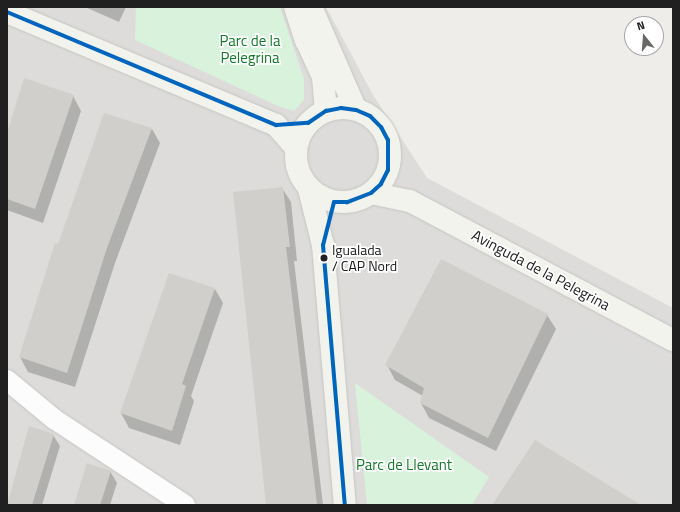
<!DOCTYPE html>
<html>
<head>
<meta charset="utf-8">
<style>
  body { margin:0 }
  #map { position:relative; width:680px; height:512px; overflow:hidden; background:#eeede9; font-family:"Titillium Web",sans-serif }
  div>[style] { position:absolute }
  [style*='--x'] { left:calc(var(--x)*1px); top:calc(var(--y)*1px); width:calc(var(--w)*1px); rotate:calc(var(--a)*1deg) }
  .residential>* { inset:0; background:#dddcda }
  .religious>* { inset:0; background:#dcdcda }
  .park>* { inset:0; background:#d9f2dc }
  .shadow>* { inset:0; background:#0003 }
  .building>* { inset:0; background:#d1cfcc }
  .roads { filter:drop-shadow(0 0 1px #c5c5c3) drop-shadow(0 0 1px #c5c5c3) }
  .street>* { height:20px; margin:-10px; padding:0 10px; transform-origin:10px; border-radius:10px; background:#fcfcfc }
  .secondary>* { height:22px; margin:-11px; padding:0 11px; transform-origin:11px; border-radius:11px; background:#f1f3ec }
  .secondary>.ring { margin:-11px; padding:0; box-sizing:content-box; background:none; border:22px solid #f1f3ec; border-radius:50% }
  .bus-1>* { height:4px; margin:-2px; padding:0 2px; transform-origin:2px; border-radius:2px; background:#0065bd }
  .dots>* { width:11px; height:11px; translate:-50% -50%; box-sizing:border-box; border:2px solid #fff; border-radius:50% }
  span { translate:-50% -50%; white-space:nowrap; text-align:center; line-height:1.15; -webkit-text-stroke:3.5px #fff; paint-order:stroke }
  .bus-label { font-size:14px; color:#202020 }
  .left { translate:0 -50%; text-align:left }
  .park-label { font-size:15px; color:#127a29 }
  .street-label { font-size:15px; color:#202020 }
  .frame { position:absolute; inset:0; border:8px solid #202020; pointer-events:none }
  .north { position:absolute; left:624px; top:16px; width:40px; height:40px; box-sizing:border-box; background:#fff; border:1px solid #a6a6a6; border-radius:50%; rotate:343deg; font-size:11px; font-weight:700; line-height:16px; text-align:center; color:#202020 }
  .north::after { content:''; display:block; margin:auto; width:14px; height:18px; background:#686866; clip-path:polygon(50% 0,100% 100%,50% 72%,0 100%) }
</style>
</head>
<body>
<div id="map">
  <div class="residential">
    <div style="clip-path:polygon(7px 7px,326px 7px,373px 95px,427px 178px,673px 308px,673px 505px,7px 505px)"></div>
  </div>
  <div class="religious">
    <div style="clip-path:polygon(574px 320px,673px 371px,673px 493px,667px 504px,520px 422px)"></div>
  </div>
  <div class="park">
    <div style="clip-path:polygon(136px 7px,280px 7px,304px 79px,304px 100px,294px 111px,278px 106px,135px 40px)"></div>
    <div style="clip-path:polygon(355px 383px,489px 477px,472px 505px,367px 505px)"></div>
  </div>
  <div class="shadow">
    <div style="clip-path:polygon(85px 7px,126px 7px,119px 22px)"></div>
    <div style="clip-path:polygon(73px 96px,81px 111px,43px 223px,7px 210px,7px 136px)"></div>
    <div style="clip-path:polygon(152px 129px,160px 143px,115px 263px,75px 387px,28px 372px,20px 357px,59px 245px)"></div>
    <div style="clip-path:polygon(282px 188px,291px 202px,297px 261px,294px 261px,323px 505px,267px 505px)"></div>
    <div style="clip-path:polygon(215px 289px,223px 303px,191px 396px,194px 401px,180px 445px,129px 428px,121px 413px)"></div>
    <div style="clip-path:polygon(547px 315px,556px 329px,496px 451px,429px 418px,421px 403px,423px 396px,395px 380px,387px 365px)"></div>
    <div style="clip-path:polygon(53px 435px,60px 446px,42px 505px,7px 505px)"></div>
    <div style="clip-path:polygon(110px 471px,117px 483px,110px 505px,75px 505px)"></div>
  </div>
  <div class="building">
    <div style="clip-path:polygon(24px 78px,74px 95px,35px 209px,7px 199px,7px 133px)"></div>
    <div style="clip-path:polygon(104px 113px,152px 128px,107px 248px,67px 373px,19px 357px,55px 243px,58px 244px)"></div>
    <div style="clip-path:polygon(283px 187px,290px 247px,286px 247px,317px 504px,305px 505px,266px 505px,233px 192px)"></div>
    <div style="clip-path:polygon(441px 259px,548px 314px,488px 438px,420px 403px,424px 388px,385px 365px)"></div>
    <div style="clip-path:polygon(169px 273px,215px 288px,182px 384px,186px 386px,172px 431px,120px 413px)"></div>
    <div style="clip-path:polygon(29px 426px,54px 434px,32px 505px,7px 505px)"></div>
    <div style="clip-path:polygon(535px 440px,641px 505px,492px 505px)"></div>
    <div style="clip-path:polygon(87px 463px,111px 471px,100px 505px,74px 505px)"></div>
  </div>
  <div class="roads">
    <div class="street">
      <div style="--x:7;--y:380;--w:61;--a:39.7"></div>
      <div style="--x:54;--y:419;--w:157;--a:33.3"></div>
    </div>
    <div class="secondary">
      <div style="--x:295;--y:7;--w:35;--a:72"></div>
      <div style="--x:306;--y:40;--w:41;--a:65.3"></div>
      <div style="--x:323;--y:77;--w:34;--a:85"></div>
      <div style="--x:311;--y:7;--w:112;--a:66.4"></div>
      <div style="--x:7;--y:12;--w:292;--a:22.8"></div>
      <div style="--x:276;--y:125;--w:30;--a:49"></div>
      <div class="ring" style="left:296px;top:108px;width:72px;height:72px"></div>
      <div style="--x:309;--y:189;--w:58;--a:76"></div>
      <div style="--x:323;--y:245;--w:261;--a:85.2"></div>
      <div style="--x:371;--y:193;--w:40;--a:12"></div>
      <div style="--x:410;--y:201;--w:297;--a:27.9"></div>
    </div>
  </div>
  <div class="bus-1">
    <div style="--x:7;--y:12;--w:292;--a:22.8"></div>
    <div style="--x:276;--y:125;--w:32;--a:-4"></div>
    <div style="--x:308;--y:123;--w:22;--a:-34"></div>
    <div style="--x:326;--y:111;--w:15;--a:-11"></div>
    <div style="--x:341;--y:108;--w:15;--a:8"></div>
    <div style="--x:356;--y:110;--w:15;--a:23"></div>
    <div style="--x:370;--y:116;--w:16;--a:45"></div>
    <div style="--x:381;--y:127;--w:15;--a:62"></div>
    <div style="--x:388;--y:140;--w:30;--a:90"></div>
    <div style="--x:388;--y:170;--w:16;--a:117"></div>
    <div style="--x:381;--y:184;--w:13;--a:138"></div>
    <div style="--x:371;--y:193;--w:26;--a:159"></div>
    <div style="--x:347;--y:202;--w:13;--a:180"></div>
    <div style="--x:334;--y:202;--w:44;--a:104.3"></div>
    <div style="--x:323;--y:245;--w:261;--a:85.2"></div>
  </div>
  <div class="dots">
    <div style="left:324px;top:258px;background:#202020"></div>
  </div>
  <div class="bus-label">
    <span class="left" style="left:332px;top:258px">Igualada<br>/ CAP Nord</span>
  </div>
  <div class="park-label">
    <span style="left:250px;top:49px">Parc de la<br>Pelegrina</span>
    <span style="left:404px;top:465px">Parc de Llevant</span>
  </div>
  <div class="street-label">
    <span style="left:541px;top:270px;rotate:28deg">Avinguda de la Pelegrina</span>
  </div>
  <div class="frame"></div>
  <div class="north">N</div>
</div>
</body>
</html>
